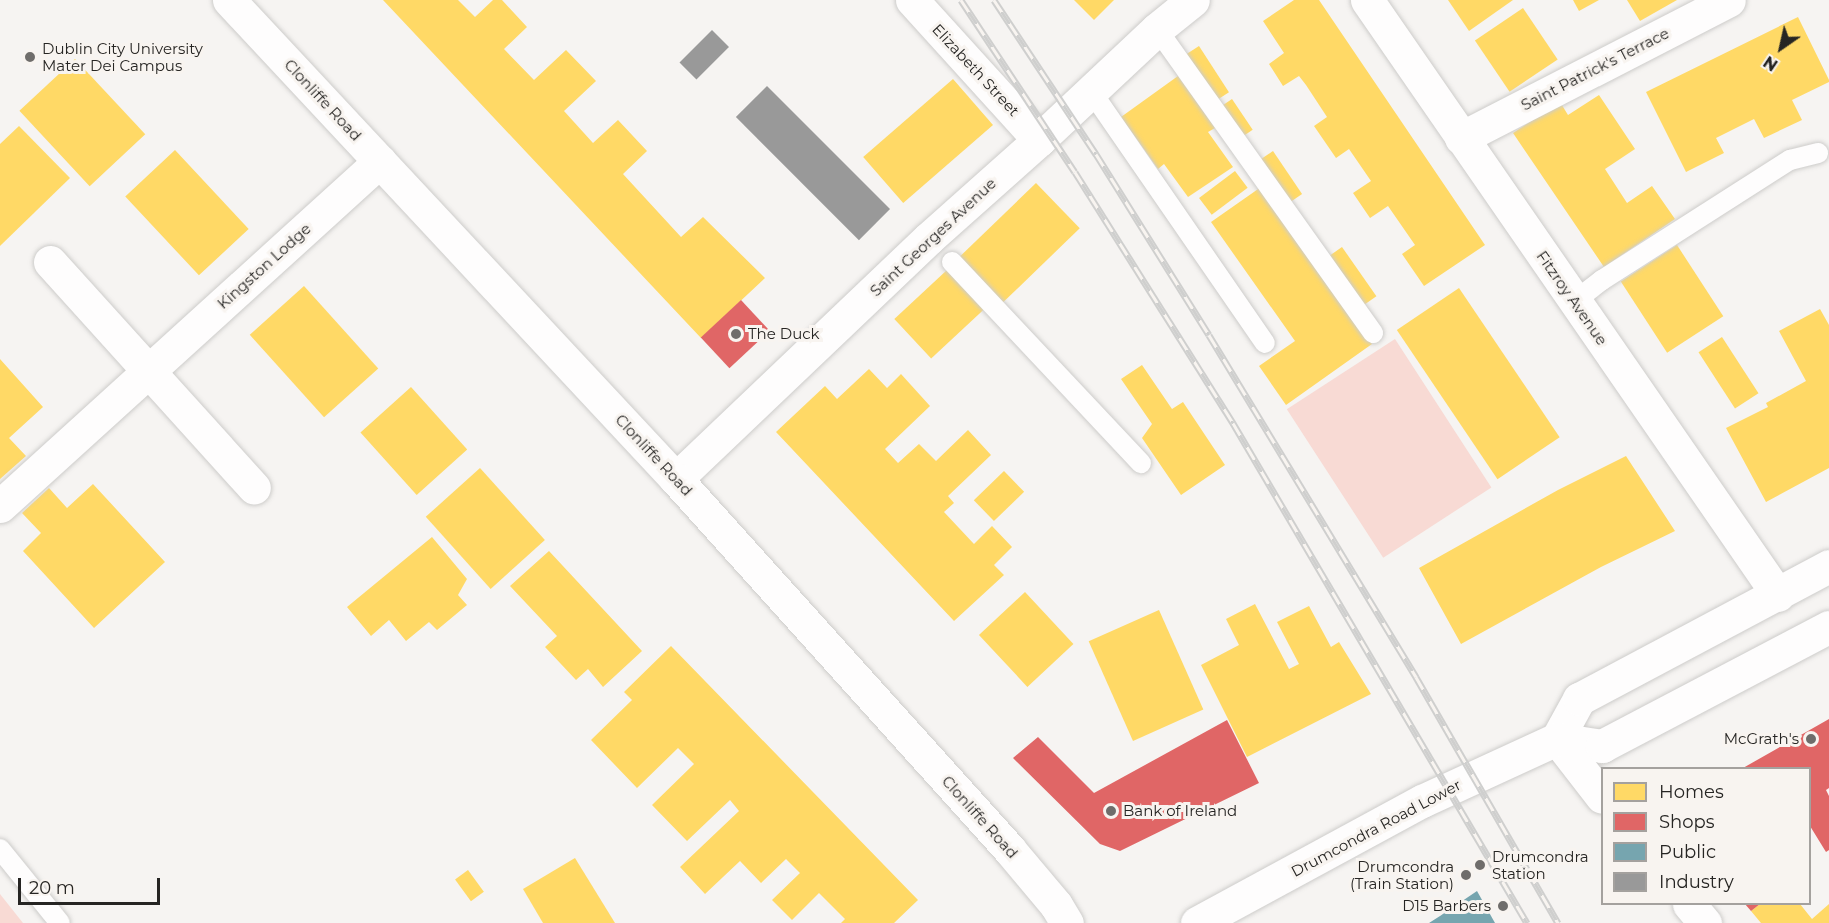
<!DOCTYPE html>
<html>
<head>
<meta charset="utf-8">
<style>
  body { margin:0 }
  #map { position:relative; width:1829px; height:923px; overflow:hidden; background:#f6f4f2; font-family:Montserrat,sans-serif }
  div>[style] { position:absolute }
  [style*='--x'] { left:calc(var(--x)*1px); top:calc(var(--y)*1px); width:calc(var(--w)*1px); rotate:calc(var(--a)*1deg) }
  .green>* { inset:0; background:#f8dad4; transform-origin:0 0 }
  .homes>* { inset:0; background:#ffd966; transform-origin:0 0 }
  .shops>* { inset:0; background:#e06666; transform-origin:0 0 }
  .public>* { inset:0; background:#76a5af }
  .industry>* { inset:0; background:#999; transform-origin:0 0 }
  .roads { filter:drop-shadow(0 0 2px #cdccca) drop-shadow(0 0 2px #cdccca) }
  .service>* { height:20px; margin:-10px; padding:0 10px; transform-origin:10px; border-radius:10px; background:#fefdfd }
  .minor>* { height:33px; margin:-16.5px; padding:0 16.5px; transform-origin:16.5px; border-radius:16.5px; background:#fefdfd }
  .secondary>* { height:33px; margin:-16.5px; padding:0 16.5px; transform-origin:16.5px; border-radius:16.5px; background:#fefdfd }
  .rail>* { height:7px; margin-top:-3.5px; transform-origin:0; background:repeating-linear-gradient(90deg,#f8f4f0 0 14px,#cfcfce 0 28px); box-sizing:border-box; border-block:2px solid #cfcfce }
  .dots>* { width:16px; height:16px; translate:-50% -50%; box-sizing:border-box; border:3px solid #f8f4f0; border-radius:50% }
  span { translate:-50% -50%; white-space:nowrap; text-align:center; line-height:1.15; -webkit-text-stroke:6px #f8f4f0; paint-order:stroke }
  .poi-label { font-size:15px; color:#262523 }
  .left { translate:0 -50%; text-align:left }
  .right { translate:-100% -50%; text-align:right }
  .street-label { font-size:15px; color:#262523 }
  .legend { position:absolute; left:1601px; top:767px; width:210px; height:138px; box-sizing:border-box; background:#f8f4f0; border:2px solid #a4a19e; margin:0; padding:8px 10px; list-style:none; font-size:18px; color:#262523 }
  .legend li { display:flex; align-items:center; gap:12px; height:30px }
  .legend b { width:30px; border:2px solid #a4a19e }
  .north { position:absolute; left:1751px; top:18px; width:60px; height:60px; -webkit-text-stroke:4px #f8f4f0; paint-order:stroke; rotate:214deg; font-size:16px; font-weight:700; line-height:24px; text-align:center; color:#262523 }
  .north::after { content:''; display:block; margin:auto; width:21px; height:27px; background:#262523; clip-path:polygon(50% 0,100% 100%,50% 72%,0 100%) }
  .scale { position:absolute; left:18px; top:878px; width:142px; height:27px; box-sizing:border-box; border:3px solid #262523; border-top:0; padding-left:8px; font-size:18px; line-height:21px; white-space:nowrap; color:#262523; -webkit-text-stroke:4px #f8f4f0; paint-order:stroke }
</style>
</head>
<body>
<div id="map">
  <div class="green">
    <div style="left:1395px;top:339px;width:177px;height:129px;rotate:57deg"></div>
    <div style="clip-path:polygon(0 894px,23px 923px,0 923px)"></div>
  </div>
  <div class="homes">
    <div style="clip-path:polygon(383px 0,458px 0,475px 17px,493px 0,502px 0,527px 27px,504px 49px,534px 80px,566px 50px,596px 81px,564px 111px,593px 143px,618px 120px,647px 151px,623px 174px,681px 237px,703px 217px,765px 278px,701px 338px)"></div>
    <div style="clip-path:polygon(1074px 0,1114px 0,1094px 20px)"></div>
    <div style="clip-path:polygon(1294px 0,1319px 0,1485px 245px,1424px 286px,1402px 254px,1415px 245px,1388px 206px,1370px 218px,1353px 193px,1371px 181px,1349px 149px,1336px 158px,1314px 126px,1327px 117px,1306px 85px,1299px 76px,1283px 86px,1269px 64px,1284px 53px,1263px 21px)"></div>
    <div style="clip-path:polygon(1448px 0,1513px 0,1469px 31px)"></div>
    <div style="clip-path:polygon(1573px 0,1599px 0,1579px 11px)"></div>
    <div style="clip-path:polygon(1627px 0,1677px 0,1640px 21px)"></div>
    <div style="left:1523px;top:8px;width:62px;height:58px;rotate:56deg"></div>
    <div style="clip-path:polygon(1798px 17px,1829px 80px,1829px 82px,1792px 100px,1802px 120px,1764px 138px,1754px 119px,1716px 138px,1724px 153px,1686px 172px,1646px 92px)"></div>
    <div style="left:1199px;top:46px;width:55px;height:17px;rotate:57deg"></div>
    <div style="left:75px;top:59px;width:103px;height:76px;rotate:47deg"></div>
    <div style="clip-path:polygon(1178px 76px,1215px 128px,1208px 132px,1233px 167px,1188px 197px,1164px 164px,1158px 169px,1121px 117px)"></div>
    <div style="left:953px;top:79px;width:61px;height:119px;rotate:49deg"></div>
    <div style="clip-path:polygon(1599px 95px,1635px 149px,1605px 169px,1627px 203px,1652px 186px,1675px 219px,1604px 267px,1513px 133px,1560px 102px,1568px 115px)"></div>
    <div style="left:1232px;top:99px;width:37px;height:17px;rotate:56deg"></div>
    <div style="clip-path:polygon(19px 126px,70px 178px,0 246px,0 144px)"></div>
    <div style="left:175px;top:150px;width:108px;height:68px;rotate:47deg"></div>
    <div style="left:1273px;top:151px;width:52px;height:19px;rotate:56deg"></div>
    <div style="left:1235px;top:171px;width:21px;height:45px;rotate:53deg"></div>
    <div style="left:1036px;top:183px;width:63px;height:108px;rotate:46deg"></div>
    <div style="clip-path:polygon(1261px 187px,1372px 344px,1286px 405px,1259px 366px,1295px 341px,1211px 222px)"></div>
    <div style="left:1677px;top:245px;width:85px;height:67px;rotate:57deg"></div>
    <div style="left:1342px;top:247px;width:60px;height:22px;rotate:55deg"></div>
    <div style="left:947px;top:270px;width:54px;height:72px;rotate:47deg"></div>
    <div style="left:304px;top:286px;width:111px;height:73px;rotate:48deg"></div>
    <div style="left:1459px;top:288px;width:180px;height:75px;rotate:56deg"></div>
    <div style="clip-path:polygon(1820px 309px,1829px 325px,1829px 468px,1766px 502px,1726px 428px,1768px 407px,1766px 403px,1806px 381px,1779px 331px)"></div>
    <div style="left:1722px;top:337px;width:67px;height:28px;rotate:57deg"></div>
    <div style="clip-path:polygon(0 359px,43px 407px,9px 438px,26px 456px,0 479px)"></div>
    <div style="clip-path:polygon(1142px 365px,1172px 409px,1183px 402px,1225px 465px,1181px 495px,1142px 438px,1152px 424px,1121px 379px)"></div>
    <div style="clip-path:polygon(869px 369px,887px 388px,901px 374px,930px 406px,885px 449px,898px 463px,919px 444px,936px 461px,968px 430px,991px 455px,948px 496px,954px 503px,944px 512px,974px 544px,992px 526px,1012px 547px,994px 565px,1004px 575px,954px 621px,776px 432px,825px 386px,837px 399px)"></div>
    <div style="left:411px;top:387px;width:84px;height:68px;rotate:48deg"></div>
    <div style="clip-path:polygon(1626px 456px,1675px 531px,1601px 567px,1461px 644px,1419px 568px,1558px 490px)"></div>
    <div style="left:480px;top:468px;width:97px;height:73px;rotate:48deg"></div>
    <div style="left:1004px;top:471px;width:29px;height:42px;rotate:46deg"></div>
    <div style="clip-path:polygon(93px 484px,165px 562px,94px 628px,23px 551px,41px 533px,22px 513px,49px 488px,67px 508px)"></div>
    <div style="clip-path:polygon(432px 537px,467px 579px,458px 595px,467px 605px,437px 630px,429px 622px,406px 641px,389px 620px,371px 636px,347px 607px)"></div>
    <div style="clip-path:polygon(549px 551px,642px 651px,603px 687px,588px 669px,576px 680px,545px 647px,557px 636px,510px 586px)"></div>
    <div style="left:1025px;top:592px;width:71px;height:63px;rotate:47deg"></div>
    <div style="clip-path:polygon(1255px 604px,1289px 669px,1299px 664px,1277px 622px,1309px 606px,1331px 647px,1339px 642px,1371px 694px,1247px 757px,1201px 665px,1239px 645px,1226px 619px)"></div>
    <div style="left:1159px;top:610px;width:109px;height:77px;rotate:66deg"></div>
    <div style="clip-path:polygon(671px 646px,918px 900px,894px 923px,841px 923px,845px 919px,819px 893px,792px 920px,772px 900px,800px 873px,786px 859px,761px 883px,740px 861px,705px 894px,680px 867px,739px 811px,730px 800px,687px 841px,652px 805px,694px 764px,678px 748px,637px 788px,591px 740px,632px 700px,624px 692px)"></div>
    <div style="clip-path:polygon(575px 858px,615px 923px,543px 923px,523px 889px)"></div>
    <div style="left:468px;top:870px;width:27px;height:16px;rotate:54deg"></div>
    <div style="clip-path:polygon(1760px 904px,1800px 904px,1812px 919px,1829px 904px,1829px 923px,1761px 923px,1751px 911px)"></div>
  </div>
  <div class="shops">
    <div style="left:741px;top:300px;width:42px;height:55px;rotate:47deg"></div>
    <div style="clip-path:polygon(1829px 719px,1829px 788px,1826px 790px,1829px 796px,1829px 850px,1826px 852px,1810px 826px,1810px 768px,1743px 768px)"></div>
    <div style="clip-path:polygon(1227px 720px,1259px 783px,1120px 851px,1100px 844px,1013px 758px,1038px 737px,1094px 793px)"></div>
    <div style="clip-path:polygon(1745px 904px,1760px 904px,1751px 911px)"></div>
  </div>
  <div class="public">
    <div style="clip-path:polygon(1477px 891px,1495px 923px,1429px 923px,1440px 916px)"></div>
  </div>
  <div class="industry">
    <div style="left:712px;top:30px;width:24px;height:46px;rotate:45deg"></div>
    <div style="left:767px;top:86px;width:174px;height:44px;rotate:45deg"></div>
  </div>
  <div class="roads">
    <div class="service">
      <div style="--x:1157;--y:29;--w:373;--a:54.6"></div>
      <div style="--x:1091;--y:91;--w:306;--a:55.4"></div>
      <div style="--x:952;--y:262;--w:276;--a:46.8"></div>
      <div style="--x:1575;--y:301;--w:34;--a:-38"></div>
      <div style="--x:1602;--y:280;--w:223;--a:-32.6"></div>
      <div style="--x:1790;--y:160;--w:29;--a:-14"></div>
      <div style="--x:0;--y:849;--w:95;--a:51"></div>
    </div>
    <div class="minor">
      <div style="--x:912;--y:0;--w:189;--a:47.8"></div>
      <div style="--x:1367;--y:0;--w:723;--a:55.36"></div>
      <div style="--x:1461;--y:138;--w:301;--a:-27.2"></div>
      <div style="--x:50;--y:262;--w:304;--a:47.9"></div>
      <div style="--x:676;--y:479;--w:349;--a:-43.6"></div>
      <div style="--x:929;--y:238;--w:147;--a:-41.7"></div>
      <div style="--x:1039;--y:140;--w:162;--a:-43.2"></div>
      <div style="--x:1157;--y:29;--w:46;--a:-38.9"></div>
      <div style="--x:0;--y:506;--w:513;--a:-42.24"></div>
      <div style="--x:1557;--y:739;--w:73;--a:52.2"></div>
      <div style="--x:1689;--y:904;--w:25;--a:50"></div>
    </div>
    <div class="secondary">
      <div style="--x:229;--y:0;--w:655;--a:46.98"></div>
      <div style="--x:676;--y:479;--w:498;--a:48"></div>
      <div style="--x:1009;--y:849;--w:73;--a:50"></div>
      <div style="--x:1056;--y:905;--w:21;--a:59"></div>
      <div style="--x:1557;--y:739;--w:46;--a:-61.2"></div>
      <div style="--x:1579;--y:699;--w:283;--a:-28"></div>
      <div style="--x:1197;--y:923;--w:256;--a:-28.5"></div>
      <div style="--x:1422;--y:801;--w:149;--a:-24.7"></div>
      <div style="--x:1557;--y:739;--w:46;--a:8.8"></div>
      <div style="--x:1602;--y:746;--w:256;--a:-27.7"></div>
    </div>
  </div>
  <div class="rail">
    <div style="--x:961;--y:0;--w:206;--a:56.5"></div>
    <div style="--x:1075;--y:172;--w:297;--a:57.8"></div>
    <div style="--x:1233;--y:423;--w:580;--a:59.54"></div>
    <div style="--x:994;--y:0;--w:185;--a:56.5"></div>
    <div style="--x:1096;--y:154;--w:213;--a:58"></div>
    <div style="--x:1209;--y:335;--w:400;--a:58.8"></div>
    <div style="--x:1416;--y:677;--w:284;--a:60"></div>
  </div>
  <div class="dots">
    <div style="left:30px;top:57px;background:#6f6d6b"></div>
    <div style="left:736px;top:334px;background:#6f6d6b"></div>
    <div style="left:1811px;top:739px;background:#6f6d6b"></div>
    <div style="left:1111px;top:811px;background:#6f6d6b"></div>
    <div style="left:1480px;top:865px;background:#6f6d6b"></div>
    <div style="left:1466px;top:875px;background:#6f6d6b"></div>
    <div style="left:1503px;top:906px;background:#6f6d6b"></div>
  </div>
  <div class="poi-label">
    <span class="left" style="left:42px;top:57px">Dublin City University<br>Mater Dei Campus</span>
    <span class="left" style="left:748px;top:334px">The Duck</span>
    <span class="right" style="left:1799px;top:739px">McGrath's</span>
    <span class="left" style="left:1123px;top:811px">Bank of Ireland</span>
    <span class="left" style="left:1492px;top:865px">Drumcondra<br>Station</span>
    <span class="right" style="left:1454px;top:875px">Drumcondra<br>(Train Station)</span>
    <span class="right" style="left:1491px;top:906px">D15 Barbers</span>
  </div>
  <div class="street-label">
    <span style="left:1595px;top:69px;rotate:-27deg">Saint Patrick's Terrace</span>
    <span style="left:976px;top:70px;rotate:47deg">Elizabeth Street</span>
    <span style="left:323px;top:100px;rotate:47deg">Clonliffe Road</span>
    <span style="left:933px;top:237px;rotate:-43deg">Saint Georges Avenue</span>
    <span style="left:264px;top:266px;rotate:-42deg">Kingston Lodge</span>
    <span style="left:1572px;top:298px;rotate:55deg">Fitzroy Avenue</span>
    <span style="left:654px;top:455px;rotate:47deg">Clonliffe Road</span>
    <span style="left:980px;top:817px;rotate:48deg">Clonliffe Road</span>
    <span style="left:1376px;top:828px;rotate:-28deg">Drumcondra Road Lower</span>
  </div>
  <ul class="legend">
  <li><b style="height:16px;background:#ffd966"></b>Homes</li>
  <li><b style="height:16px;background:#e06666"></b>Shops</li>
  <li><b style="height:16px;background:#76a5af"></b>Public</li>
  <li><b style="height:16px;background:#999"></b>Industry</li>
  </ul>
  <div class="north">N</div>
  <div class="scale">20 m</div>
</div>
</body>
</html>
